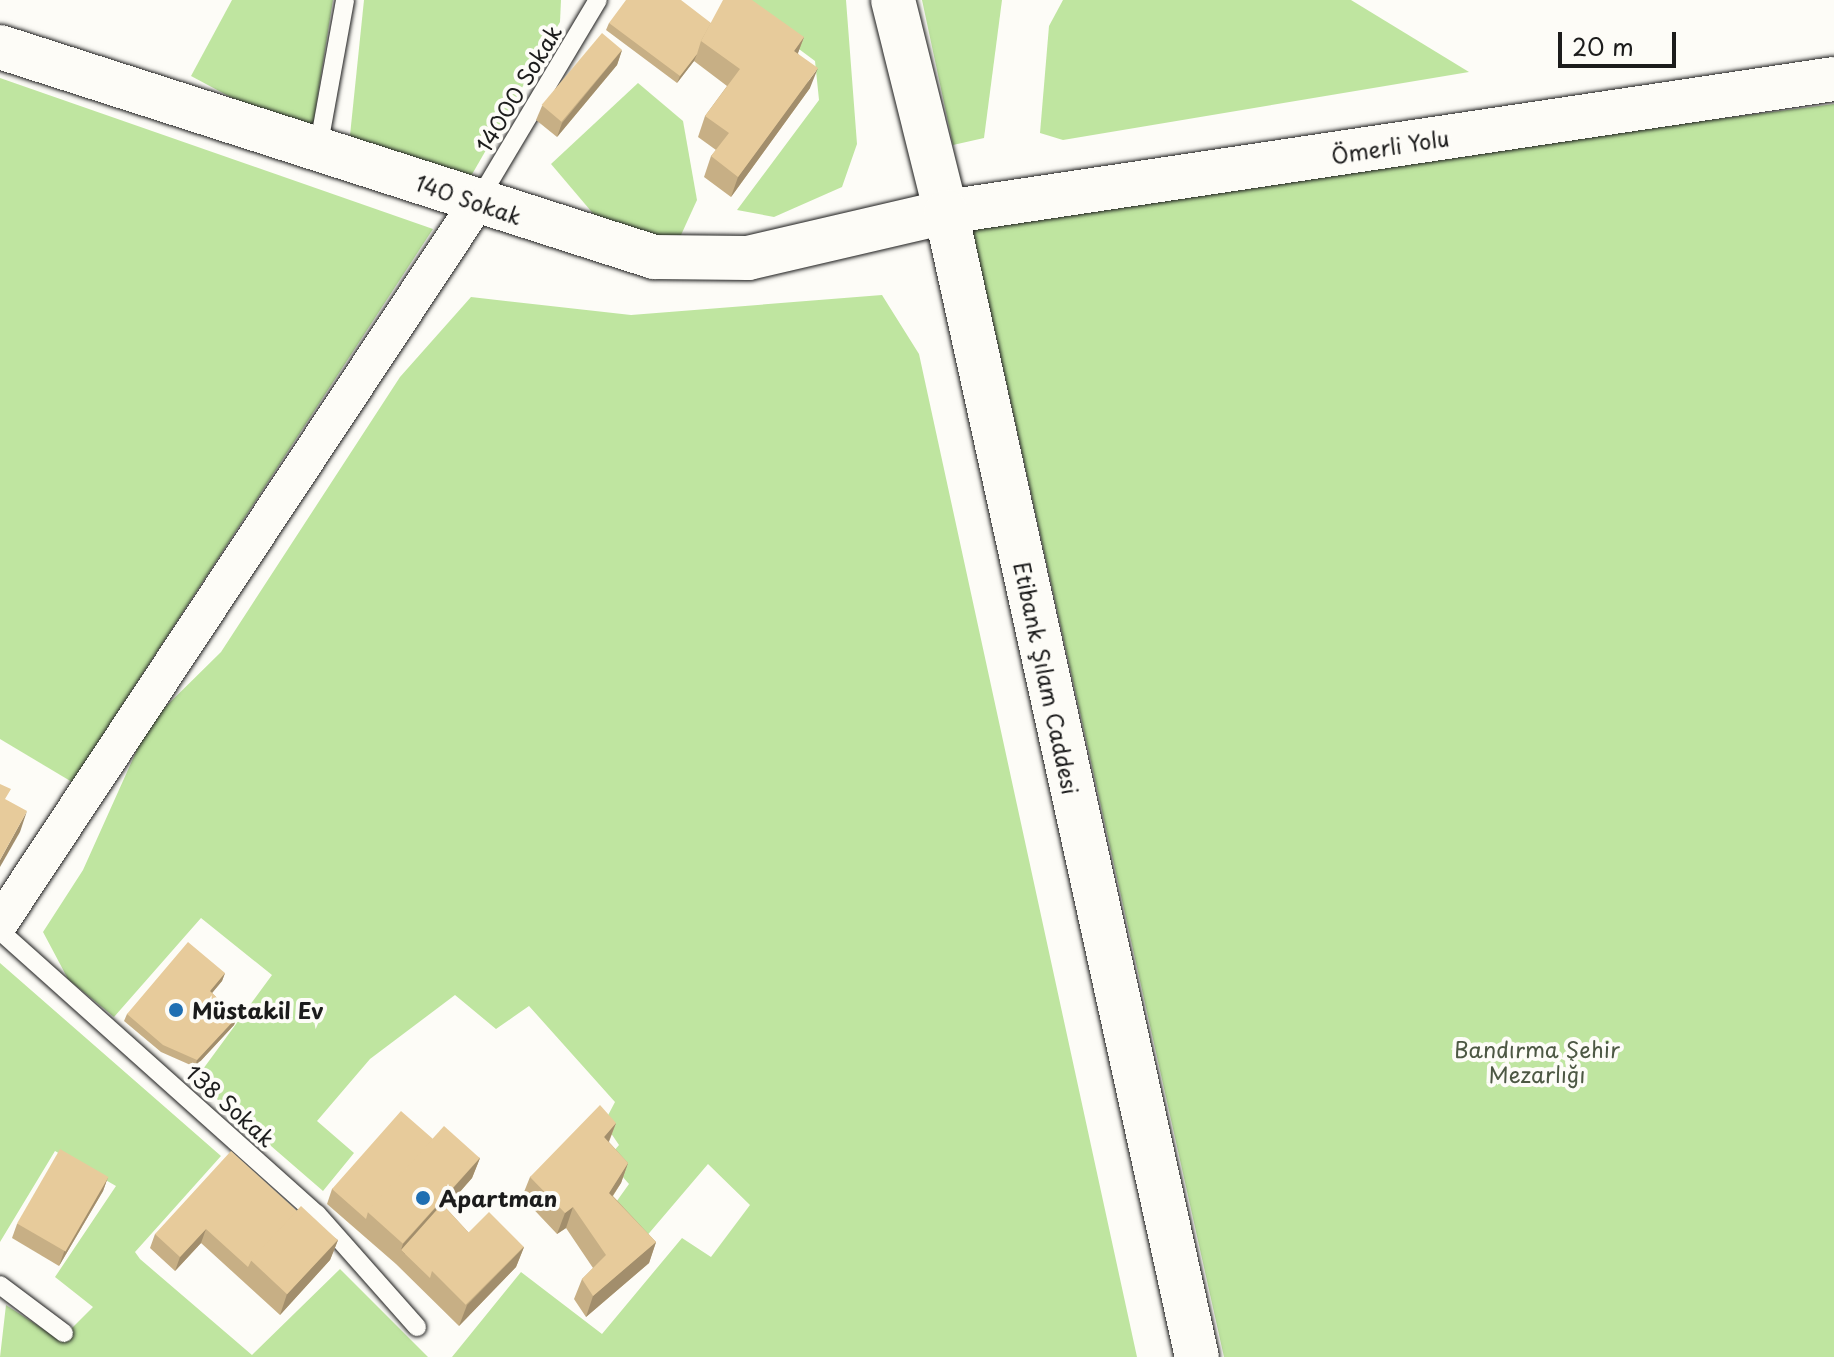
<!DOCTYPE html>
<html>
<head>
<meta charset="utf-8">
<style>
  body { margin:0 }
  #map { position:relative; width:1834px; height:1357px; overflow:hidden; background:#fdfcf7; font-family:"Playpen Sans",sans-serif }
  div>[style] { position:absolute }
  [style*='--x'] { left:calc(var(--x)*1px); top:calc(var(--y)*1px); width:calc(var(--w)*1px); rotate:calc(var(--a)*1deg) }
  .green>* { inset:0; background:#bfe5a0 }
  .roads { filter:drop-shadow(0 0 2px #1c1c1c) drop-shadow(0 0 2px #1c1c1c) }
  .service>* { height:18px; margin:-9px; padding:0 9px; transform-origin:9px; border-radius:9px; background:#fdfcf7 }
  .minor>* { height:36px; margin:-18px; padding:0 18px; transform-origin:18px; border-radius:18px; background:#fdfcf7 }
  .tertiary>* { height:44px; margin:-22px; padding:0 22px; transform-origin:22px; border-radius:22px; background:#fdfcf7 }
  .secondary>* { height:44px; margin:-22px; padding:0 22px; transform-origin:22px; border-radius:22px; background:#fdfcf7 }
  .wall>* { inset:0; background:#c7af85 }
  .shaded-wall>* { inset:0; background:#a28e6c }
  .building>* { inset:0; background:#e7cb9b; transform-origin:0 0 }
  .dots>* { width:22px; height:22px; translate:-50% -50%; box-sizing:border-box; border:4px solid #fdfcf7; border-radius:50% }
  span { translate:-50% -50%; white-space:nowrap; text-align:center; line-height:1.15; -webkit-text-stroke:8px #fdfcf7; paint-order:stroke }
  .street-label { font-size:22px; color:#1c1c1c }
  .poi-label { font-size:22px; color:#1c1c1c; font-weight:700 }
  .left { translate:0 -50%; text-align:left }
  .park-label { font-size:22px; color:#4d5844 }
  .scale { position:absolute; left:1558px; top:32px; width:118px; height:36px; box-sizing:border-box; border:4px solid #1c1c1c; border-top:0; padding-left:10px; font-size:24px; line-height:28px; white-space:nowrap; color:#1c1c1c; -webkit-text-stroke:6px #fdfcf7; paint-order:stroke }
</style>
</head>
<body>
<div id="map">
  <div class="green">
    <div style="clip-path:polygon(232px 0,333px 0,313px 125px,294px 131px,191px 76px)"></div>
    <div style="clip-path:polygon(364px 0,561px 0,560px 22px,467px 183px,349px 145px)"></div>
    <div style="clip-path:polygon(733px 0,846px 0,857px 144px,842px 187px,774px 217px,737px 210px,819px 100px,815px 61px)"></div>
    <div style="clip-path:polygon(922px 0,1002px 0,984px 138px,953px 145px)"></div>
    <div style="clip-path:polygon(1063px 0,1351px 0,1469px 72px,1063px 140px,1040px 133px,1049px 26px)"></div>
    <div style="clip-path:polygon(0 78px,433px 229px,72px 782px,0 739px)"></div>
    <div style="clip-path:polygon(638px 83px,683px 121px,697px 200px,681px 235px,636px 236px,596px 217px,551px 164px)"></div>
    <div style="clip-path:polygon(1834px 104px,1834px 1357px,1224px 1357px,969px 215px)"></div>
    <div style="clip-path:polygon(882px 295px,919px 354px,1137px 1357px,452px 1357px,521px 1272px,602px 1334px,682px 1238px,711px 1257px,750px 1205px,708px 1164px,639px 1245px,609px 1212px,629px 1184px,607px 1159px,619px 1145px,604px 1123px,615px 1102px,529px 1006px,496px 1029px,455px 995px,370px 1059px,317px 1121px,354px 1153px,323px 1191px,195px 1080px,272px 975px,201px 918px,114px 1017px,68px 979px,43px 932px,83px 870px,149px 723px,221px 652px,400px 377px,471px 297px,631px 315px)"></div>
    <div style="clip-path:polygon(0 963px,221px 1156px,135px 1252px,140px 1259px,252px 1355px,340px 1269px,428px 1357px,0 1357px,6px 1305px,60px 1340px,93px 1307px,55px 1277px,116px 1186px,55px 1151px,0 1242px)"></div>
  </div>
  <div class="roads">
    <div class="service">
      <div style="--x:318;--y:149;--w:151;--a:-79.7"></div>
      <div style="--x:478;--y:201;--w:234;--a:-59.2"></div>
      <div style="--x:0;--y:931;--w:425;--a:41.8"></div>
      <div style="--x:317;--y:1214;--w:151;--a:48.5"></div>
      <div style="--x:0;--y:1285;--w:80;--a:36.9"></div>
    </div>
    <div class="minor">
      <div style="--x:0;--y:923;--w:866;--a:-56.49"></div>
    </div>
    <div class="tertiary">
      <div style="--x:893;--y:0;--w:219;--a:76"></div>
      <div style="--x:946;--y:212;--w:898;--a:-8.52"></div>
    </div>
    <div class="secondary">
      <div style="--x:0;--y:47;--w:687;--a:17.8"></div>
      <div style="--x:654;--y:257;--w:94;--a:0.6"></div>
      <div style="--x:748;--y:258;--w:203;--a:-13.1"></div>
      <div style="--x:946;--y:212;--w:1172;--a:77.64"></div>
    </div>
  </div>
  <div class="wall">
    <div style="clip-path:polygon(609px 23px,711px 23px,804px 37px,798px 53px,810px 88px,731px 197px,704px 177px,711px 156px,716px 150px,698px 137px,705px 116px,727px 86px,694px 61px,677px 83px,606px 30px)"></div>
    <div style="clip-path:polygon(622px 50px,617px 65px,557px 137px,536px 120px,542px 106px)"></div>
    <div style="clip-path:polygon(225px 973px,222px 981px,212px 993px,237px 1017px,234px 1025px,195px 1067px,161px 1052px,124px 1021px,127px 1014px)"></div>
    <div style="clip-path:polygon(616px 1123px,609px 1142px,628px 1163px,621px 1183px,613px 1196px,656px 1242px,649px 1263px,586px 1317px,574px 1299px,582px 1279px,593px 1268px,566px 1228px,557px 1234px,522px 1197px,530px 1177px)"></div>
    <div style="clip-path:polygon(432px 1139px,480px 1158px,472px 1178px,446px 1208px,469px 1233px,524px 1247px,516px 1267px,459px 1326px,396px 1264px,327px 1204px,332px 1189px)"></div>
    <div style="clip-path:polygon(108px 1177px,103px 1191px,59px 1266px,12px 1238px,17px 1224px)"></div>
    <div style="clip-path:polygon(297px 1211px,338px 1240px,330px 1260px,280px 1315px,201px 1243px,175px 1271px,150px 1248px,155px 1234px)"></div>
  </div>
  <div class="shaded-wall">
    <div style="clip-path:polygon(804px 37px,796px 58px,794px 51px)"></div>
    <div style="clip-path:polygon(622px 50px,617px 65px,557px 137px,562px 123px)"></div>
    <div style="clip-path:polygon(697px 54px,694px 61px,677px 83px,680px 76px)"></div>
    <div style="clip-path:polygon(818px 68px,810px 88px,731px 197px,738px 177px)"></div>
    <div style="clip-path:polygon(27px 811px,20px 832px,0 867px,0 860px)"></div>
    <div style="clip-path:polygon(225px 973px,222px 981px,207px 999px,210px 991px)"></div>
    <div style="clip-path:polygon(237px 1017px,234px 1025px,195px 1067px,197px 1060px)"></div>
    <div style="clip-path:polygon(616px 1123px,608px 1143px,604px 1137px)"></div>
    <div style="clip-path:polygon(480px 1158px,472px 1178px,405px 1254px,401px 1250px,403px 1244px)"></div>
    <div style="clip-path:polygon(628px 1163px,621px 1183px,601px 1213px,609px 1193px)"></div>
    <div style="clip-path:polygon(108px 1177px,103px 1191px,59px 1266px,64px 1252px)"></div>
    <div style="clip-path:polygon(573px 1207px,566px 1228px,557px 1234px,565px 1213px)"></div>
    <div style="clip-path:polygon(206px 1229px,201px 1243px,175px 1271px,180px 1257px)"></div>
    <div style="clip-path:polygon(338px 1240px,330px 1260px,280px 1315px,287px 1294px)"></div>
    <div style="clip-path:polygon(656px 1242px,649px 1263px,586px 1317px,593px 1296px)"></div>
    <div style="clip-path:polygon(524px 1247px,516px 1267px,459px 1326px,467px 1305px)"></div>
  </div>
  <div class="building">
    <div style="clip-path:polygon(626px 0,681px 0,711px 23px,701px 41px,697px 54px,680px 76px,609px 23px)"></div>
    <div style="clip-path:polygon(723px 0,752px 0,804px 37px,794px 51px,818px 68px,738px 177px,711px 156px,729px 133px,705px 116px,740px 69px,701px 41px)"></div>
    <div style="left:602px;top:33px;width:26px;height:94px;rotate:40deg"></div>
    <div style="clip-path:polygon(0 784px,11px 789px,5px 799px,27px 811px,0 860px)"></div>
    <div style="clip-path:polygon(188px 942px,225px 973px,210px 991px,237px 1017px,197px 1060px,163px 1045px,127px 1014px)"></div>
    <div style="clip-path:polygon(600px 1105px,616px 1123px,604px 1137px,628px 1163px,609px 1193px,656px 1242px,593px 1296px,582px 1279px,606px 1255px,573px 1207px,565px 1213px,530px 1177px)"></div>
    <div style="clip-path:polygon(401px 1111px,433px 1139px,368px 1212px,366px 1219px,332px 1189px)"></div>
    <div style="left:444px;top:1126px;width:48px;height:115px;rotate:42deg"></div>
    <div style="left:60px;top:1149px;width:56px;height:86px;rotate:30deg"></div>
    <div style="clip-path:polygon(231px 1151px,297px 1211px,251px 1261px,248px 1267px,206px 1229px,180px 1257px,155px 1234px)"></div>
    <div style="clip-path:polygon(442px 1204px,469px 1233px,432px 1271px,430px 1278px,401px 1250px)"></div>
    <div style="left:301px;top:1206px;width:50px;height:74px;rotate:43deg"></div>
    <div style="left:489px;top:1212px;width:49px;height:82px;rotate:45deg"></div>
  </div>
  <div class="dots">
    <div style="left:176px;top:1010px;background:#1f6fb2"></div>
    <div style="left:423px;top:1198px;background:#1f6fb2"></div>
  </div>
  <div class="street-label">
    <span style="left:518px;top:88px;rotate:-59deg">14000 Sokak</span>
    <span style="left:1390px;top:146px;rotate:-9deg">Ömerli Yolu</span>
    <span style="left:469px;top:199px;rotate:19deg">140 Sokak</span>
    <span style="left:1047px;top:678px;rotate:78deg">Etibank Şılam Caddesi</span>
    <span style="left:231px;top:1105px;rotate:42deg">138 Sokak</span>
  </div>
  <div class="poi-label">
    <span class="left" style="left:192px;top:1010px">Müstakil Ev</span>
    <span class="left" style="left:439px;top:1198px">Apartman</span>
  </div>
  <div class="park-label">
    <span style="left:1537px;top:1061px">Bandırma Şehir<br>Mezarlığı</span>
  </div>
  <div class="scale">20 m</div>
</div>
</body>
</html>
